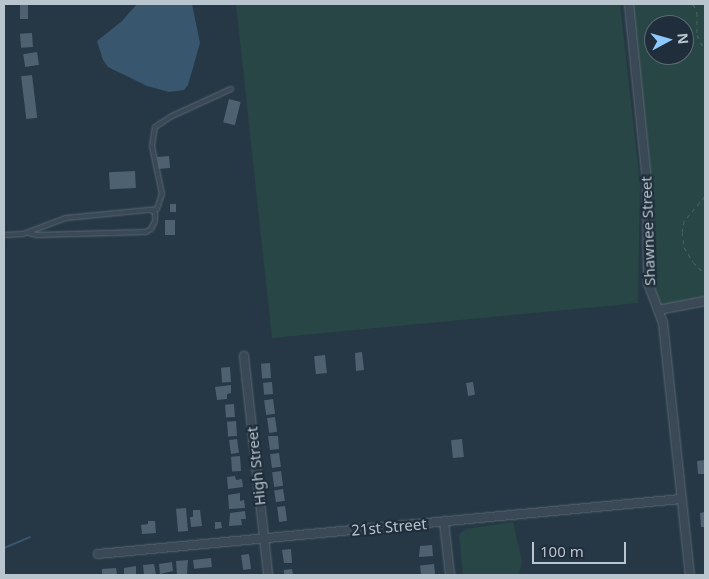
<!DOCTYPE html>
<html>
<head>
<meta charset="utf-8">
<style>
  body { margin:0 }
  #map { position:relative; width:709px; height:579px; overflow:hidden; background:#263845; font-family:"Noto Sans",sans-serif }
  div>[style] { position:absolute }
  [style*='--x'] { left:calc(var(--x)*1px); top:calc(var(--y)*1px); width:calc(var(--w)*1px); rotate:calc(var(--a)*1deg) }
  .green>* { inset:0; background:#284646 }
  .water>* { inset:0; background:#38566d }
  .stream>* { height:2px; margin:-1px; padding:0 1px; transform-origin:1px; border-radius:1px; background:#38566d }
  .building>* { inset:0; background:#4e6171; transform-origin:0 0 }
  .path>* { height:1px; margin-top:-0.5px; transform-origin:0; background:repeating-linear-gradient(90deg,#486463 0 4px,transparent 0 8px) }
  .roads { filter:drop-shadow(0 0 1px #596772) drop-shadow(0 0 1px #596772) }
  .lane>* { height:4px; margin:-2px; padding:0 2px; transform-origin:2px; border-radius:2px; background:#3a4955 }
  .street>* { height:8px; margin:-4px; padding:0 4px; transform-origin:4px; border-radius:4px; background:#3a4955 }
  span { translate:-50% -50%; white-space:nowrap; text-align:center; line-height:1.15; -webkit-text-stroke:4.5px #1f2e3a; paint-order:stroke }
  .street-label { font-size:15px; color:#b8c4ce }
  .frame { position:absolute; inset:0; border:5px solid #b8c4ce; pointer-events:none }
  .north { position:absolute; left:644px; top:15px; width:50px; height:50px; box-sizing:border-box; background:#1f2e3a; border:1px solid #5c6a75; border-radius:50%; rotate:84deg; font-size:14px; font-weight:700; line-height:20px; text-align:center; color:#b8c4ce }
  .north::after { content:''; display:block; margin:auto; width:18px; height:22px; background:#8dc9fe; clip-path:polygon(50% 0,100% 100%,50% 72%,0 100%) }
  .scale { position:absolute; left:532px; top:542px; width:94px; height:22px; box-sizing:border-box; border:2px solid #b8c4ce; border-top:0; padding-left:6px; font-size:15px; line-height:18px; white-space:nowrap; color:#b8c4ce; -webkit-text-stroke:4px #1f2e3a; paint-order:stroke }
</style>
</head>
<body>
<div id="map">
  <div class="green">
    <div style="clip-path:polygon(236px 4px,620px 4px,640px 184px,638px 303px,272px 338px)"></div>
    <div style="clip-path:polygon(evenodd,629px 4px,705px 4px,705px 301px,658px 310px,648px 283px,647px 182px,629px 4px,654px 25px,684px 25px,684px 55px,654px 55px,654px 25px)"></div>
    <div style="clip-path:polygon(513px 522px,522px 561px,519px 575px,463px 575px,459px 534px,466px 529px)"></div>
  </div>
  <div class="water">
    <div style="clip-path:polygon(137px 4px,192px 4px,200px 43px,188px 85px,184px 90px,169px 92px,147px 86px,108px 67px,103px 60px,97px 41px,122px 21px)"></div>
  </div>
  <div class="stream">
    <div style="--x:4;--y:548;--w:28;--a:-23"></div>
  </div>
  <div class="building">
    <div style="left:20px;top:4px;width:8px;height:15px"></div>
    <div style="left:32px;top:33px;width:14px;height:12px;rotate:86deg"></div>
    <div style="left:37px;top:52px;width:13px;height:14px;rotate:81deg"></div>
    <div style="left:32px;top:75px;width:43px;height:11px;rotate:83deg"></div>
    <div style="left:229px;top:99px;width:12px;height:24px;rotate:14deg"></div>
    <div style="left:169px;top:156px;width:12px;height:12px;rotate:85deg"></div>
    <div style="left:135px;top:171px;width:17px;height:26px;rotate:87deg"></div>
    <div style="left:170px;top:204px;width:6px;height:8px"></div>
    <div style="left:165px;top:220px;width:10px;height:15px"></div>
    <div style="clip-path:polygon(362px 352px,364px 370px,356px 371px,355px 353px)"></div>
    <div style="left:325px;top:355px;width:18px;height:11px;rotate:84deg"></div>
    <div style="left:270px;top:363px;width:15px;height:9px;rotate:86deg"></div>
    <div style="left:230px;top:367px;width:15px;height:9px;rotate:86deg"></div>
    <div style="left:272px;top:382px;width:12px;height:9px;rotate:85deg"></div>
    <div style="left:473px;top:382px;width:13px;height:7px;rotate:81deg"></div>
    <div style="clip-path:polygon(231px 385px,231px 393px,227px 394px,227px 399px,217px 400px,215px 387px)"></div>
    <div style="left:273px;top:399px;width:15px;height:9px;rotate:82deg"></div>
    <div style="left:234px;top:404px;width:13px;height:9px;rotate:86deg"></div>
    <div style="left:275px;top:417px;width:15px;height:8px;rotate:82deg"></div>
    <div style="left:236px;top:421px;width:15px;height:9px;rotate:86deg"></div>
    <div style="clip-path:polygon(268px 436px,278px 436px,279px 449px,270px 450px)"></div>
    <div style="left:237px;top:439px;width:14px;height:8px;rotate:82deg"></div>
    <div style="left:462px;top:439px;width:18px;height:11px;rotate:84deg"></div>
    <div style="left:279px;top:453px;width:14px;height:9px;rotate:82deg"></div>
    <div style="left:240px;top:456px;width:15px;height:9px;rotate:86deg"></div>
    <div style="clip-path:polygon(705px 460px,705px 474px,698px 474px,697px 461px)"></div>
    <div style="left:281px;top:471px;width:15px;height:9px;rotate:82deg"></div>
    <div style="clip-path:polygon(235px 476px,236px 480px,242px 479px,243px 487px,228px 489px,227px 477px)"></div>
    <div style="left:283px;top:489px;width:12px;height:9px;rotate:81deg"></div>
    <div style="clip-path:polygon(240px 493px,240px 501px,244px 500px,245px 508px,229px 509px,228px 495px)"></div>
    <div style="left:285px;top:506px;width:15px;height:8px;rotate:82deg"></div>
    <div style="left:186px;top:508px;width:23px;height:10px;rotate:85deg"></div>
    <div style="clip-path:polygon(193px 510px,200px 510px,202px 526px,191px 527px,190px 517px,193px 517px)"></div>
    <div style="clip-path:polygon(245px 511px,246px 519px,241px 519px,242px 525px,229px 526px,230px 513px)"></div>
    <div style="clip-path:polygon(705px 512px,705px 527px,701px 527px,700px 513px)"></div>
    <div style="clip-path:polygon(148px 521px,155px 521px,156px 533px,142px 534px,141px 525px,148px 524px)"></div>
    <div style="clip-path:polygon(215px 522px,221px 522px,222px 528px,215px 529px)"></div>
    <div style="clip-path:polygon(432px 545px,433px 556px,419px 557px,420px 546px)"></div>
    <div style="clip-path:polygon(291px 549px,292px 563px,284px 563px,282px 550px)"></div>
    <div style="left:249px;top:554px;width:15px;height:8px;rotate:82deg"></div>
    <div style="left:211px;top:558px;width:9px;height:18px;rotate:84deg"></div>
    <div style="clip-path:polygon(188px 560px,187px 574px,177px 575px,176px 561px)"></div>
    <div style="clip-path:polygon(172px 562px,173px 571px,160px 574px,159px 564px)"></div>
    <div style="clip-path:polygon(154px 564px,156px 575px,144px 575px,143px 565px)"></div>
    <div style="left:434px;top:564px;width:10px;height:14px;rotate:84deg"></div>
    <div style="clip-path:polygon(136px 566px,136px 574px,124px 575px,124px 568px)"></div>
    <div style="clip-path:polygon(116px 568px,117px 575px,102px 575px,102px 569px)"></div>
    <div style="clip-path:polygon(292px 569px,293px 575px,284px 575px,284px 570px)"></div>
  </div>
  <div class="path">
    <div style="--x:693;--y:4;--w:10;--a:66"></div>
    <div style="--x:697;--y:13;--w:22;--a:90"></div>
    <div style="--x:697;--y:35;--w:18;--a:63"></div>
    <div style="--x:705;--y:196;--w:33;--a:130"></div>
    <div style="--x:684;--y:221;--w:11;--a:100"></div>
    <div style="--x:682;--y:232;--w:15;--a:82"></div>
    <div style="--x:684;--y:247;--w:17;--a:59"></div>
    <div style="--x:693;--y:262;--w:17;--a:45"></div>
  </div>
  <div class="roads">
    <div class="lane">
      <div style="--x:29;--y:233;--w:8;--a:14"></div>
      <div style="--x:37;--y:235;--w:109;--a:-1.6"></div>
      <div style="--x:146;--y:232;--w:6;--a:-31"></div>
      <div style="--x:151;--y:229;--w:9;--a:-63"></div>
      <div style="--x:155;--y:221;--w:8;--a:-90"></div>
      <div style="--x:155;--y:213;--w:5;--a:-143"></div>
      <div style="--x:4;--y:235;--w:19;--a:-3"></div>
      <div style="--x:23;--y:234;--w:46;--a:-20.4"></div>
      <div style="--x:66;--y:218;--w:91;--a:-5.6"></div>
      <div style="--x:157;--y:209;--w:16;--a:-72"></div>
      <div style="--x:162;--y:194;--w:49;--a:-101.8"></div>
      <div style="--x:152;--y:146;--w:19;--a:-81"></div>
      <div style="--x:155;--y:127;--w:20;--a:-33"></div>
      <div style="--x:172;--y:116;--w:65;--a:-24.6"></div>
    </div>
    <div class="street">
      <div style="--x:629;--y:4;--w:179;--a:84.2"></div>
      <div style="--x:647;--y:182;--w:101;--a:89.4"></div>
      <div style="--x:648;--y:283;--w:43;--a:69.4"></div>
      <div style="--x:663;--y:323;--w:253;--a:83.9"></div>
      <div style="--x:658;--y:310;--w:48;--a:-10.8"></div>
      <div style="--x:244;--y:356;--w:220;--a:83.7"></div>
      <div style="--x:444;--y:522;--w:53;--a:83.5"></div>
      <div style="--x:98;--y:554;--w:586;--a:-5.39"></div>
    </div>
  </div>
  <div class="street-label">
    <span style="left:648px;top:231px;rotate:-92deg">Shawnee Street</span>
    <span style="left:256px;top:466px;rotate:-96deg">High Street</span>
    <span style="left:389px;top:527px;rotate:-5deg">21st Street</span>
  </div>
  <div class="frame"></div>
  <div class="north">N</div>
  <div class="scale">100 m</div>
</div>
</body>
</html>
